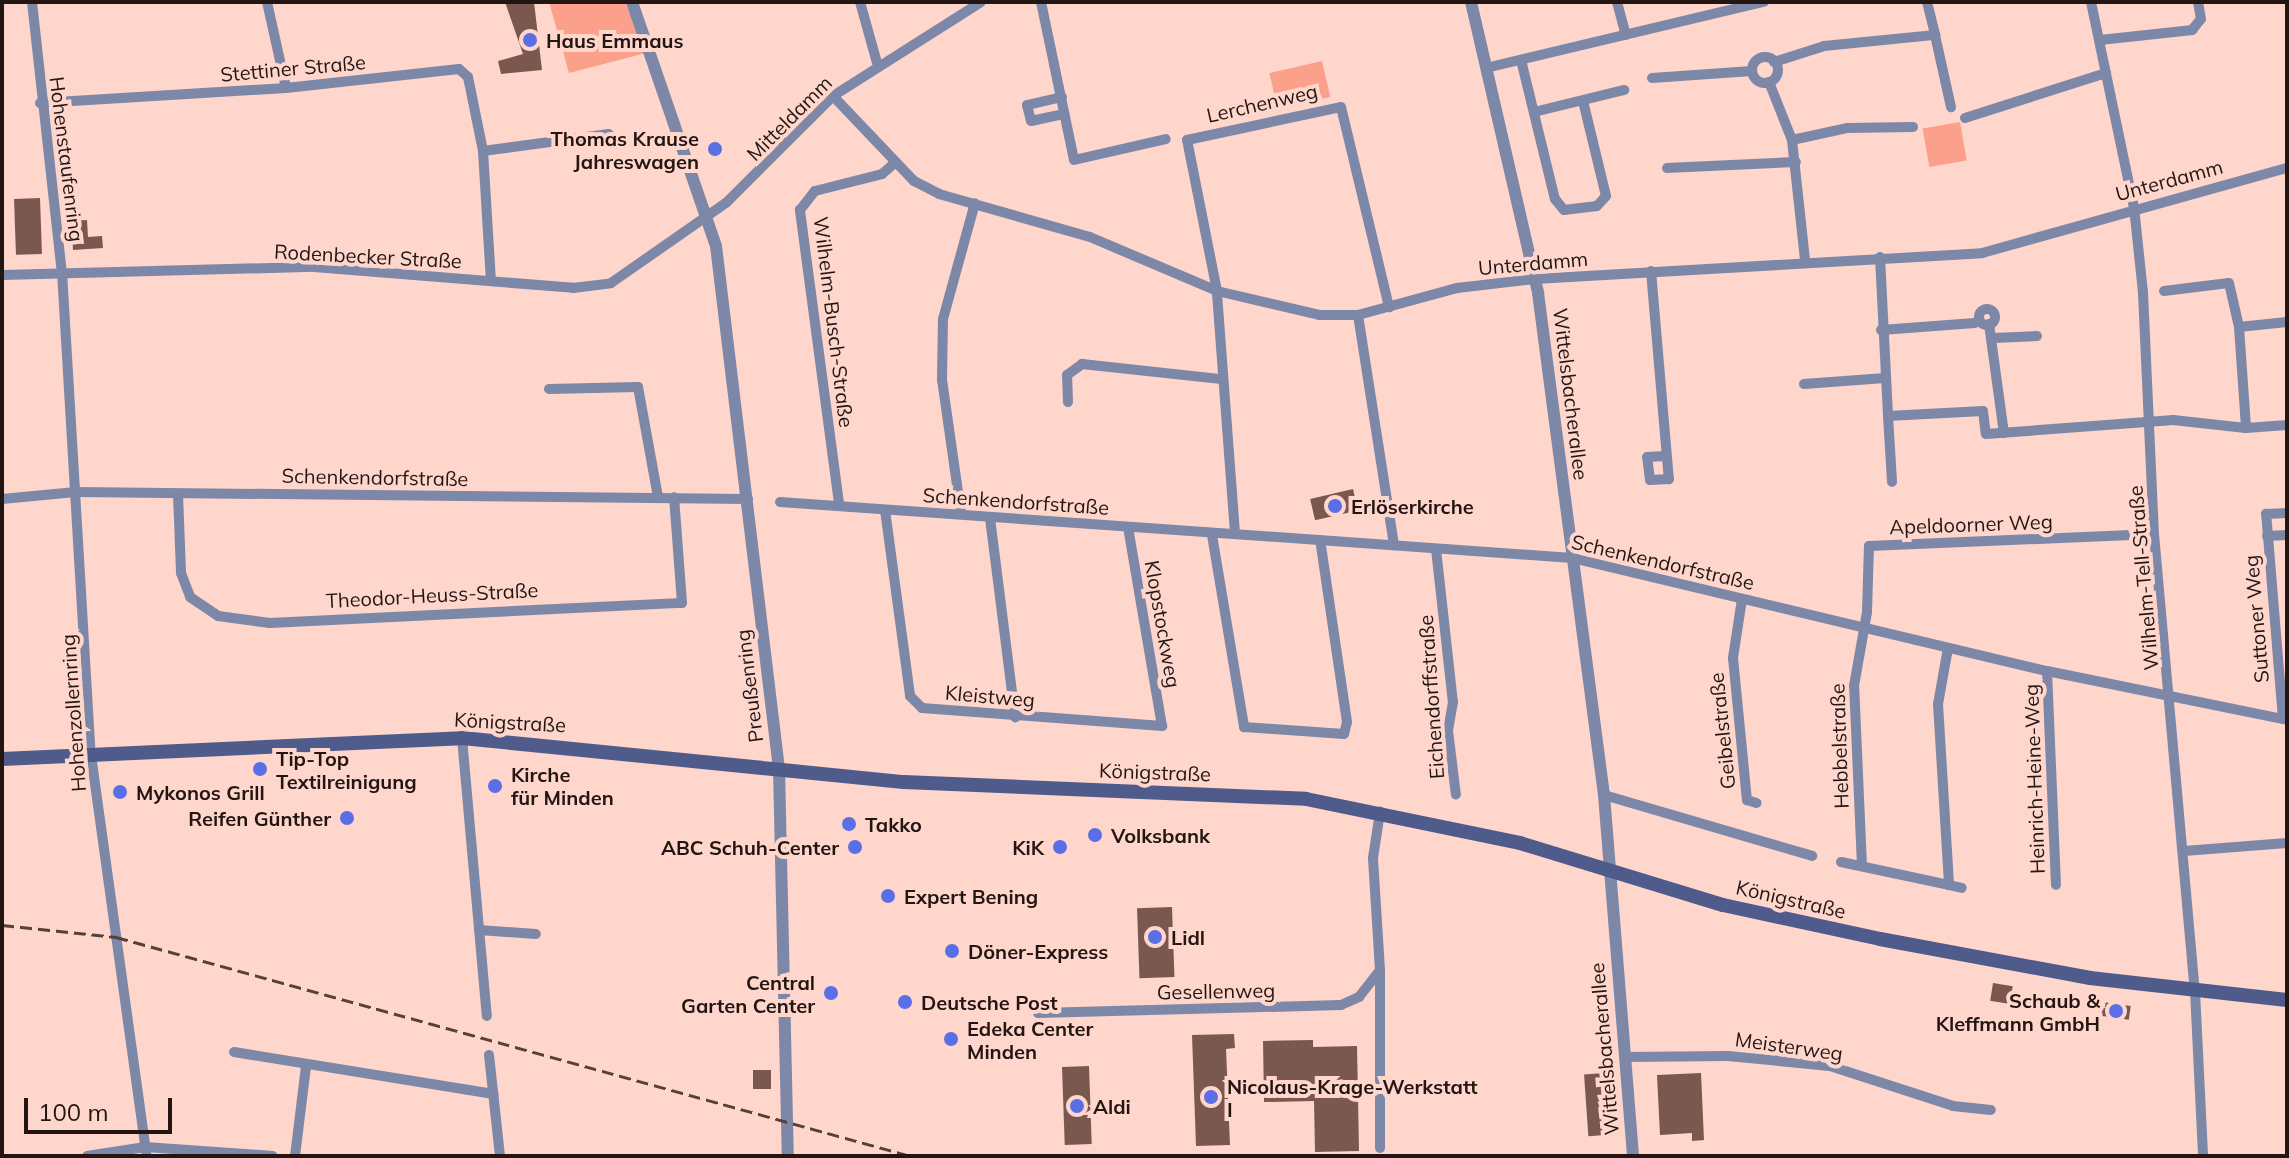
<!DOCTYPE html>
<html>
<head>
<meta charset="utf-8">
<style>
  body { margin:0 }
  #map { position:relative; width:2289px; height:1158px; overflow:hidden; background:#fed6cc; font-family:Mulish,sans-serif }
  div>[style] { position:absolute }
  [style*='--x'] { left:calc(var(--x)*1px); top:calc(var(--y)*1px); width:calc(var(--w)*1px); rotate:calc(var(--a)*1deg) }
  .green>* { inset:0; background:#fba18b; transform-origin:0 0 }
  .building>* { inset:0; background:#7a584f; transform-origin:0 0 }
  .minor>* { height:10px; margin:-5px; padding:0 5px; transform-origin:5px; border-radius:5px; background:#7d87a8 }
  .minor>.ring { margin:-5px; padding:0; box-sizing:content-box; background:none; border:10px solid #7d87a8; border-radius:50% }
  .tertiary>* { height:12px; margin:-6px; padding:0 6px; transform-origin:6px; border-radius:6px; background:#7d87a8 }
  .secondary>* { height:14px; margin:-7px; padding:0 7px; transform-origin:7px; border-radius:7px; background:#4f5b8b }
  .rail>* { height:3px; margin-top:-1.5px; transform-origin:0; background:repeating-linear-gradient(90deg,#55413c 0 12px,transparent 0 18px) }
  .dots>* { width:22px; height:22px; translate:-50% -50%; box-sizing:border-box; border:4px solid #fed6cc; border-radius:50% }
  span { translate:-50% -50%; white-space:nowrap; text-align:center; line-height:1.15; -webkit-text-stroke:8px #fed6cc; paint-order:stroke }
  .poi-label { font-size:20px; color:#231612; font-weight:700 }
  .left { translate:0 -50%; text-align:left }
  .right { translate:-100% -50%; text-align:right }
  .street-label { font-size:20px; color:#231612 }
  .frame { position:absolute; inset:0; border:4px solid #231612; pointer-events:none }
  .scale { position:absolute; left:24px; top:1098px; width:148px; height:36px; box-sizing:border-box; border:4px solid #231612; border-top:0; padding-left:10px; font-size:24px; line-height:28px; white-space:nowrap; color:#231612; -webkit-text-stroke:6px #fed6cc; paint-order:stroke }
</style>
</head>
<body>
<div id="map">
  <div class="green">
    <div style="clip-path:polygon(549px 2px,625px 2px,646px 53px,569px 73px)"></div>
    <div style="left:1322px;top:61px;width:37px;height:54px;rotate:77deg"></div>
    <div style="left:1960px;top:122px;width:39px;height:38px;rotate:80deg"></div>
  </div>
  <div class="building">
    <div style="clip-path:polygon(505px 2px,534px 2px,542px 70px,501px 74px,498px 61px,523px 54px)"></div>
    <div style="left:40px;top:198px;width:56px;height:26px;rotate:88deg"></div>
    <div style="clip-path:polygon(87px 220px,88px 237px,102px 236px,103px 248px,73px 250px,71px 221px)"></div>
    <div style="left:1353px;top:489px;width:22px;height:44px;rotate:77deg"></div>
    <div style="left:1172px;top:907px;width:70px;height:35px;rotate:88deg"></div>
    <div style="left:1993px;top:983px;width:20px;height:18px;rotate:9deg"></div>
    <div style="left:2103px;top:1002px;width:28px;height:14px;rotate:8deg"></div>
    <div style="clip-path:polygon(1234px 1034px,1235px 1048px,1226px 1049px,1230px 1145px,1196px 1146px,1192px 1035px)"></div>
    <div style="clip-path:polygon(1313px 1040px,1313px 1047px,1357px 1046px,1359px 1151px,1315px 1152px,1314px 1101px,1264px 1102px,1263px 1041px)"></div>
    <div style="left:1089px;top:1066px;width:78px;height:27px;rotate:88deg"></div>
    <div style="left:753px;top:1070px;width:18px;height:19px"></div>
    <div style="left:1604px;top:1073px;width:62px;height:20px;rotate:86deg"></div>
    <div style="clip-path:polygon(1701px 1073px,1704px 1140px,1692px 1141px,1692px 1133px,1660px 1135px,1657px 1075px)"></div>
  </div>
  <div class="minor">
    <div style="--x:32;--y:2;--w:272;--a:83.7"></div>
    <div style="--x:62;--y:272;--w:484;--a:86.6"></div>
    <div style="--x:91;--y:755;--w:405;--a:82.1"></div>
    <div style="--x:267;--y:2;--w:88;--a:77.5"></div>
    <div style="--x:860;--y:2;--w:63;--a:74.4"></div>
    <div style="--x:1041;--y:2;--w:161;--a:78.2"></div>
    <div style="--x:1074;--y:160;--w:94;--a:-12.9"></div>
    <div style="--x:1617;--y:2;--w:34;--a:75"></div>
    <div style="--x:1927;--y:2;--w:34;--a:76"></div>
    <div style="--x:2091;--y:2;--w:209;--a:78.2"></div>
    <div style="--x:2134;--y:207;--w:86;--a:84"></div>
    <div style="--x:2143;--y:293;--w:241;--a:87.4"></div>
    <div style="--x:2154;--y:534;--w:459;--a:84.9"></div>
    <div style="--x:2195;--y:991;--w:165;--a:87.2"></div>
    <div style="--x:2100;--y:40;--w:93;--a:-6.2"></div>
    <div style="--x:2192;--y:30;--w:14;--a:-51"></div>
    <div style="--x:2201;--y:19;--w:17;--a:-100"></div>
    <div class="ring" style="left:1752px;top:57px;width:16px;height:16px"></div>
    <div style="--x:1521;--y:60;--w:143;--a:76.3"></div>
    <div style="--x:1555;--y:199;--w:14;--a:51"></div>
    <div style="--x:1564;--y:210;--w:33;--a:-7"></div>
    <div style="--x:1597;--y:206;--w:13;--a:-48"></div>
    <div style="--x:1606;--y:196;--w:98;--a:-103.6"></div>
    <div style="--x:1774;--y:62;--w:52;--a:-17.7"></div>
    <div style="--x:1824;--y:46;--w:112;--a:-5.7"></div>
    <div style="--x:1935;--y:35;--w:74;--a:77.5"></div>
    <div style="--x:1486;--y:68;--w:286;--a:-13.4"></div>
    <div style="--x:1652;--y:78;--w:100;--a:-4"></div>
    <div style="--x:1769;--y:82;--w:62;--a:68.4"></div>
    <div style="--x:1792;--y:140;--w:121;--a:83.8"></div>
    <div style="--x:833;--y:96;--w:117;--a:46.4"></div>
    <div style="--x:914;--y:181;--w:28;--a:27"></div>
    <div style="--x:939;--y:194;--w:157;--a:15.9"></div>
    <div style="--x:1090;--y:237;--w:138;--a:23"></div>
    <div style="--x:1217;--y:291;--w:105;--a:13.2"></div>
    <div style="--x:1319;--y:315;--w:39;--a:0"></div>
    <div style="--x:1358;--y:315;--w:103;--a:-15.3"></div>
    <div style="--x:1457;--y:288;--w:79;--a:-6.6"></div>
    <div style="--x:1535;--y:279;--w:448;--a:-3.3"></div>
    <div style="--x:1982;--y:253;--w:317;--a:-15.6"></div>
    <div style="--x:1062;--y:97;--w:36;--a:167"></div>
    <div style="--x:1027;--y:105;--w:16;--a:76"></div>
    <div style="--x:1031;--y:121;--w:34;--a:-12"></div>
    <div style="--x:40;--y:103;--w:246;--a:-3.5"></div>
    <div style="--x:286;--y:88;--w:174;--a:-6.3"></div>
    <div style="--x:459;--y:69;--w:12;--a:42"></div>
    <div style="--x:468;--y:77;--w:76;--a:78.5"></div>
    <div style="--x:483;--y:151;--w:130;--a:86.5"></div>
    <div style="--x:1534;--y:112;--w:93;--a:-13.7"></div>
    <div style="--x:1965;--y:118;--w:148;--a:-17.7"></div>
    <div style="--x:1792;--y:140;--w:56;--a:-12.3"></div>
    <div style="--x:1847;--y:128;--w:66;--a:-0.9"></div>
    <div style="--x:483;--y:151;--w:127;--a:-7.7"></div>
    <div style="--x:1667;--y:168;--w:129;--a:-2.7"></div>
    <div style="--x:1880;--y:257;--w:159;--a:87.1"></div>
    <div style="--x:1888;--y:416;--w:95;--a:-3"></div>
    <div style="--x:1983;--y:411;--w:23;--a:83"></div>
    <div style="--x:1986;--y:434;--w:188;--a:-4.3"></div>
    <div style="--x:2173;--y:420;--w:73;--a:6.3"></div>
    <div style="--x:2246;--y:428;--w:41;--a:-4.2"></div>
    <div style="--x:1651;--y:271;--w:209;--a:85.1"></div>
    <div style="--x:1669;--y:479;--w:19;--a:177"></div>
    <div style="--x:1650;--y:480;--w:23;--a:-97"></div>
    <div style="--x:1647;--y:457;--w:19;--a:-3"></div>
    <div style="--x:2;--y:275;--w:312;--a:-1.5"></div>
    <div style="--x:314;--y:267;--w:260;--a:4.6"></div>
    <div style="--x:573;--y:288;--w:38;--a:-7"></div>
    <div style="--x:611;--y:283;--w:141;--a:-34.9"></div>
    <div style="--x:727;--y:202;--w:150;--a:-45"></div>
    <div style="--x:833;--y:96;--w:175;--a:-32.4"></div>
    <div style="--x:2164;--y:291;--w:65;--a:-7"></div>
    <div style="--x:2229;--y:283;--w:45;--a:77.2"></div>
    <div style="--x:2239;--y:327;--w:101;--a:86"></div>
    <div class="ring" style="left:1979px;top:309px;width:6px;height:6px"></div>
    <div style="--x:1358;--y:315;--w:233;--a:81.1"></div>
    <div style="--x:1989;--y:324;--w:110;--a:82.2"></div>
    <div style="--x:2239;--y:327;--w:48;--a:-5.9"></div>
    <div style="--x:1881;--y:330;--w:94;--a:-4.3"></div>
    <div style="--x:1993;--y:338;--w:44;--a:-2.6"></div>
    <div style="--x:1804;--y:384;--w:81;--a:-4.2"></div>
    <div style="--x:549;--y:389;--w:89;--a:-1.3"></div>
    <div style="--x:638;--y:387;--w:112;--a:79.7"></div>
    <div style="--x:1068;--y:402;--w:27;--a:-92"></div>
    <div style="--x:1067;--y:375;--w:19;--a:-36"></div>
    <div style="--x:1082;--y:364;--w:138;--a:6.2"></div>
    <div style="--x:1888;--y:416;--w:66;--a:86.5"></div>
    <div style="--x:178;--y:494;--w:79;--a:87.8"></div>
    <div style="--x:181;--y:573;--w:26;--a:69"></div>
    <div style="--x:190;--y:597;--w:34;--a:34"></div>
    <div style="--x:218;--y:616;--w:52;--a:7.7"></div>
    <div style="--x:270;--y:623;--w:412;--a:-2.8"></div>
    <div style="--x:682;--y:603;--w:106;--a:-94.3"></div>
    <div style="--x:2;--y:499;--w:74;--a:-5.4"></div>
    <div style="--x:76;--y:492;--w:672;--a:0.6"></div>
    <div style="--x:780;--y:502;--w:794;--a:4.04"></div>
    <div style="--x:1572;--y:558;--w:488;--a:13.4"></div>
    <div style="--x:2047;--y:671;--w:245;--a:11.5"></div>
    <div style="--x:839;--y:503;--w:296;--a:-97.6"></div>
    <div style="--x:800;--y:210;--w:24;--a:-52"></div>
    <div style="--x:815;--y:191;--w:69;--a:-14.2"></div>
    <div style="--x:882;--y:174;--w:18;--a:-41"></div>
    <div style="--x:885;--y:510;--w:188;--a:82.3"></div>
    <div style="--x:910;--y:696;--w:17;--a:45"></div>
    <div style="--x:922;--y:708;--w:241;--a:4.3"></div>
    <div style="--x:1162;--y:726;--w:201;--a:-99.7"></div>
    <div style="--x:961;--y:513;--w:134;--a:-98.1"></div>
    <div style="--x:942;--y:380;--w:61;--a:-89.1"></div>
    <div style="--x:943;--y:319;--w:120;--a:-74.6"></div>
    <div style="--x:990;--y:518;--w:201;--a:82.8"></div>
    <div style="--x:1235;--y:533;--w:243;--a:-94.3"></div>
    <div style="--x:1217;--y:291;--w:154;--a:-101.2"></div>
    <div style="--x:1187;--y:140;--w:157;--a:-12.1"></div>
    <div style="--x:1341;--y:107;--w:206;--a:76.5"></div>
    <div style="--x:1212;--y:535;--w:195;--a:80.5"></div>
    <div style="--x:1244;--y:727;--w:100;--a:4"></div>
    <div style="--x:1344;--y:734;--w:12;--a:-76"></div>
    <div style="--x:1347;--y:722;--w:184;--a:-98.4"></div>
    <div style="--x:2267;--y:536;--w:20;--a:-3"></div>
    <div style="--x:1436;--y:549;--w:154;--a:83.7"></div>
    <div style="--x:1453;--y:702;--w:29;--a:100"></div>
    <div style="--x:1448;--y:731;--w:64;--a:82.9"></div>
    <div style="--x:1742;--y:599;--w:60;--a:98.7"></div>
    <div style="--x:1733;--y:658;--w:143;--a:84.4"></div>
    <div style="--x:1747;--y:800;--w:10;--a:17"></div>
    <div style="--x:1948;--y:648;--w:57;--a:100.1"></div>
    <div style="--x:1938;--y:704;--w:181;--a:86.5"></div>
    <div style="--x:1949;--y:885;--w:13;--a:13"></div>
    <div style="--x:2047;--y:671;--w:214;--a:87.6"></div>
    <div style="--x:2283;--y:719;--w:206;--a:-94.7"></div>
    <div style="--x:2266;--y:514;--w:21;--a:-3"></div>
    <div style="--x:462;--y:738;--w:279;--a:84.9"></div>
    <div style="--x:1604;--y:795;--w:217;--a:16.3"></div>
    <div style="--x:2184;--y:851;--w:103;--a:-4.4"></div>
    <div style="--x:1841;--y:862;--w:110;--a:12"></div>
    <div style="--x:1862;--y:866;--w:180;--a:-92.5"></div>
    <div style="--x:1854;--y:686;--w:75;--a:-80"></div>
    <div style="--x:1867;--y:612;--w:66;--a:-88.3"></div>
    <div style="--x:1869;--y:546;--w:285;--a:-2.4"></div>
    <div style="--x:479;--y:930;--w:57;--a:4"></div>
    <div style="--x:1380;--y:972;--w:176;--a:90"></div>
    <div style="--x:1038;--y:1013;--w:303;--a:-1.5"></div>
    <div style="--x:1341;--y:1005;--w:20;--a:-24"></div>
    <div style="--x:1359;--y:997;--w:34;--a:-52"></div>
    <div style="--x:1380;--y:970;--w:112;--a:-93.6"></div>
    <div style="--x:1373;--y:858;--w:47;--a:-81.3"></div>
    <div style="--x:234;--y:1052;--w:263;--a:9.2"></div>
    <div style="--x:489;--y:1055;--w:102;--a:83.8"></div>
    <div style="--x:1625;--y:1057;--w:103;--a:-0.6"></div>
    <div style="--x:1728;--y:1056;--w:102;--a:5.6"></div>
    <div style="--x:1830;--y:1066;--w:129;--a:18"></div>
    <div style="--x:1953;--y:1106;--w:38;--a:6"></div>
    <div style="--x:87;--y:1156;--w:59;--a:-8.8"></div>
    <div style="--x:145;--y:1147;--w:128;--a:4"></div>
    <div style="--x:295;--y:1156;--w:91;--a:-83"></div>
  </div>
  <div class="tertiary">
    <div style="--x:632;--y:2;--w:258;--a:71"></div>
    <div style="--x:716;--y:246;--w:527;--a:83.13"></div>
    <div style="--x:779;--y:769;--w:387;--a:88.7"></div>
    <div style="--x:1471;--y:2;--w:299;--a:77"></div>
    <div style="--x:1538;--y:293;--w:506;--a:82.51"></div>
    <div style="--x:1604;--y:795;--w:362;--a:85.4"></div>
  </div>
  <div class="secondary">
    <div style="--x:2;--y:759;--w:460;--a:-2.6"></div>
    <div style="--x:462;--y:738;--w:444;--a:5.7"></div>
    <div style="--x:904;--y:782;--w:402;--a:2.4"></div>
    <div style="--x:1306;--y:799;--w:218;--a:11.6"></div>
    <div style="--x:1520;--y:843;--w:212;--a:17"></div>
    <div style="--x:1723;--y:905;--w:161;--a:12.2"></div>
    <div style="--x:1880;--y:939;--w:214;--a:10.5"></div>
    <div style="--x:2090;--y:978;--w:198;--a:6.4"></div>
  </div>
  <div class="rail">
    <div style="--x:2;--y:925;--w:115;--a:6"></div>
    <div style="--x:116;--y:937;--w:825;--a:15.4"></div>
  </div>
  <div class="dots">
    <div style="left:530px;top:40px;background:#5a6ee5"></div>
    <div style="left:715px;top:149px;background:#5a6ee5"></div>
    <div style="left:1335px;top:506px;background:#5a6ee5"></div>
    <div style="left:260px;top:769px;background:#5a6ee5"></div>
    <div style="left:495px;top:786px;background:#5a6ee5"></div>
    <div style="left:120px;top:792px;background:#5a6ee5"></div>
    <div style="left:347px;top:818px;background:#5a6ee5"></div>
    <div style="left:849px;top:824px;background:#5a6ee5"></div>
    <div style="left:1095px;top:835px;background:#5a6ee5"></div>
    <div style="left:855px;top:847px;background:#5a6ee5"></div>
    <div style="left:1060px;top:847px;background:#5a6ee5"></div>
    <div style="left:888px;top:896px;background:#5a6ee5"></div>
    <div style="left:1155px;top:937px;background:#5a6ee5"></div>
    <div style="left:952px;top:951px;background:#5a6ee5"></div>
    <div style="left:831px;top:993px;background:#5a6ee5"></div>
    <div style="left:905px;top:1002px;background:#5a6ee5"></div>
    <div style="left:2116px;top:1011px;background:#5a6ee5"></div>
    <div style="left:951px;top:1039px;background:#5a6ee5"></div>
    <div style="left:1211px;top:1097px;background:#5a6ee5"></div>
    <div style="left:1077px;top:1106px;background:#5a6ee5"></div>
  </div>
  <div class="poi-label">
    <span class="left" style="left:546px;top:40px">Haus Emmaus</span>
    <span class="right" style="left:699px;top:150px">Thomas Krause<br>Jahreswagen</span>
    <span class="left" style="left:1351px;top:506px">Erlöserkirche</span>
    <span class="left" style="left:276px;top:770px">Tip-Top<br>Textilreinigung</span>
    <span class="left" style="left:511px;top:786px">Kirche<br>für Minden</span>
    <span class="left" style="left:136px;top:792px">Mykonos Grill</span>
    <span class="right" style="left:331px;top:818px">Reifen Günther</span>
    <span class="left" style="left:865px;top:824px">Takko</span>
    <span class="left" style="left:1111px;top:835px">Volksbank</span>
    <span class="right" style="left:839px;top:847px">ABC Schuh-Center</span>
    <span class="right" style="left:1044px;top:847px">KiK</span>
    <span class="left" style="left:904px;top:896px">Expert Bening</span>
    <span class="left" style="left:1171px;top:937px">Lidl</span>
    <span class="left" style="left:968px;top:951px">Döner-Express</span>
    <span class="right" style="left:815px;top:994px">Central<br>Garten Center</span>
    <span class="right" style="left:2100px;top:1012px">Schaub &amp;<br>Kleffmann GmbH</span>
    <span class="left" style="left:921px;top:1002px">Deutsche Post</span>
    <span class="left" style="left:967px;top:1040px">Edeka Center<br>Minden</span>
    <span class="left" style="left:1227px;top:1098px">Nicolaus-Krage-Werkstatt<br>I</span>
    <span class="left" style="left:1093px;top:1106px">Aldi</span>
  </div>
  <div class="street-label">
    <span style="left:293px;top:68px;rotate:-5deg">Stettiner Straße</span>
    <span style="left:1262px;top:103px;rotate:-13deg">Lerchenweg</span>
    <span style="left:789px;top:118px;rotate:-45deg">Mitteldamm</span>
    <span style="left:67px;top:159px;rotate:83deg">Hohenstaufenring</span>
    <span style="left:2169px;top:180px;rotate:-15deg">Unterdamm</span>
    <span style="left:368px;top:256px;rotate:3deg">Rodenbecker Straße</span>
    <span style="left:1533px;top:263px;rotate:-5deg">Unterdamm</span>
    <span style="left:834px;top:322px;rotate:83deg">Wilhelm-Busch-Straße</span>
    <span style="left:1571px;top:394px;rotate:83deg">Wittelsbacherallee</span>
    <span style="left:375px;top:477px;rotate:1deg">Schenkendorfstraße</span>
    <span style="left:1016px;top:501px;rotate:4deg">Schenkendorfstraße</span>
    <span style="left:1971px;top:524px;rotate:-2deg">Apeldoorner Weg</span>
    <span style="left:1663px;top:562px;rotate:13deg">Schenkendorfstraße</span>
    <span style="left:2143px;top:578px;rotate:-95deg">Wilhelm-Tell-Straße</span>
    <span style="left:432px;top:595px;rotate:-3deg">Theodor-Heuss-Straße</span>
    <span style="left:2256px;top:619px;rotate:-95deg">Suttoner Weg</span>
    <span style="left:1163px;top:624px;rotate:80deg">Klopstockweg</span>
    <span style="left:749px;top:686px;rotate:-97deg">Preußenring</span>
    <span style="left:990px;top:696px;rotate:5deg">Kleistweg</span>
    <span style="left:1431px;top:697px;rotate:-94deg">Eichendorffstraße</span>
    <span style="left:73px;top:713px;rotate:-94deg">Hohenzollernring</span>
    <span style="left:510px;top:722px;rotate:3deg">Königstraße</span>
    <span style="left:1722px;top:731px;rotate:-96deg">Geibelstraße</span>
    <span style="left:1839px;top:746px;rotate:-92deg">Hebbelstraße</span>
    <span style="left:1155px;top:772px;rotate:2deg">Königstraße</span>
    <span style="left:2034px;top:779px;rotate:-92deg">Heinrich-Heine-Weg</span>
    <span style="left:1791px;top:899px;rotate:13deg">Königstraße</span>
    <span style="left:1216px;top:991px;rotate:-1deg">Gesellenweg</span>
    <span style="left:1789px;top:1046px;rotate:8deg">Meisterweg</span>
    <span style="left:1604px;top:1049px;rotate:-95deg">Wittelsbacherallee</span>
  </div>
  <div class="frame"></div>
  <div class="scale">100 m</div>
</div>
</body>
</html>
